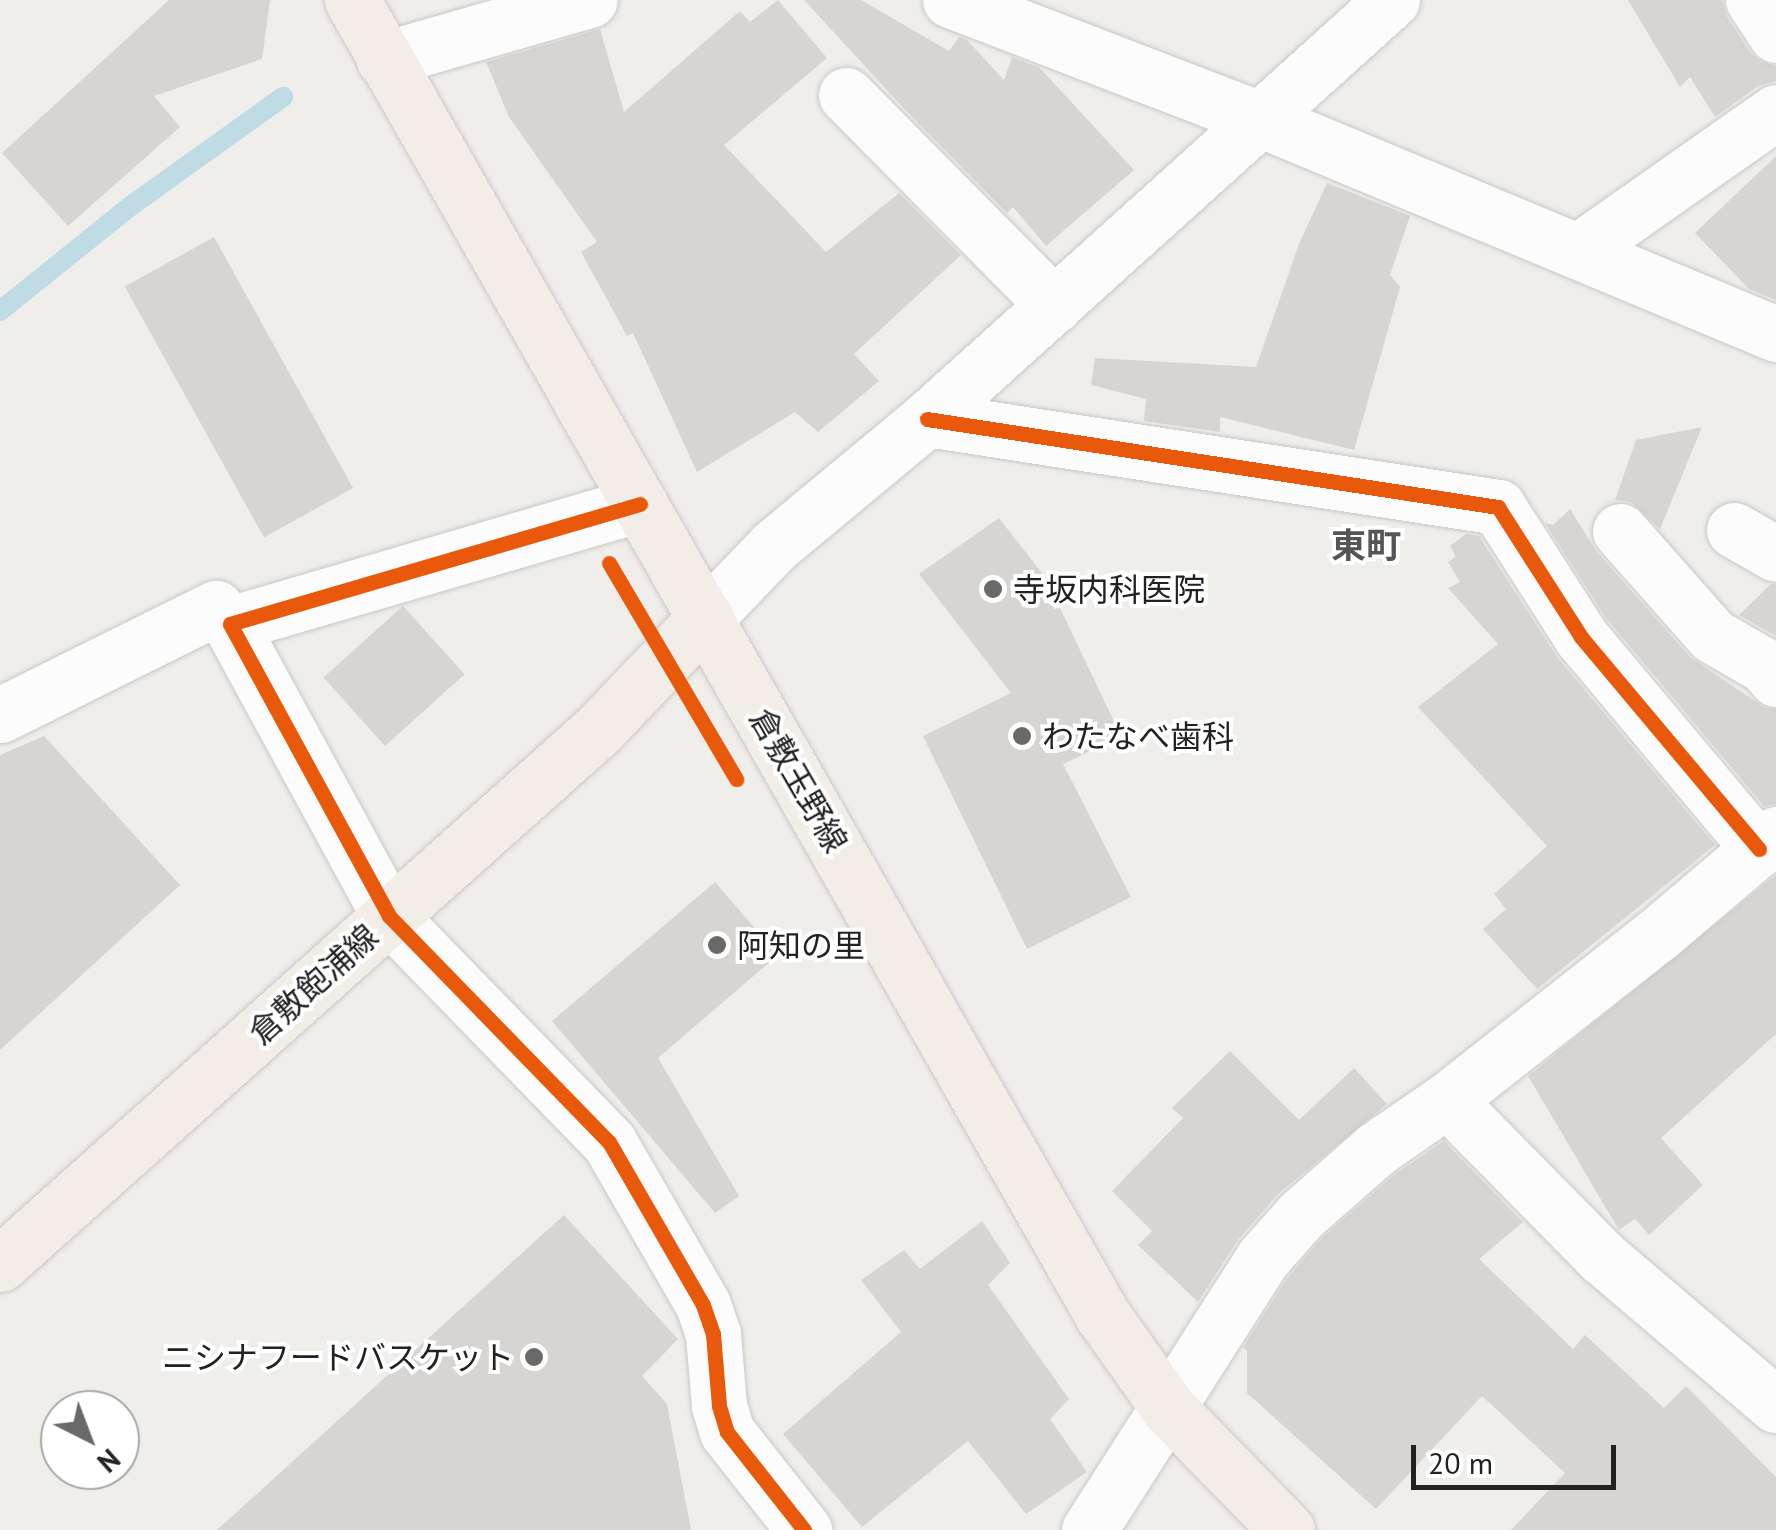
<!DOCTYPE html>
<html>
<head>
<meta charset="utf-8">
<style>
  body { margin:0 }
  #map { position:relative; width:1776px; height:1530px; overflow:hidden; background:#f0eeeb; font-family:"PT Sans","Noto Sans JP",sans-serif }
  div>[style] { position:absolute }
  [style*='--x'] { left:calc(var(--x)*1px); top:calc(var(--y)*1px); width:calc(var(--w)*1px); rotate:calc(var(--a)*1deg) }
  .stream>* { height:20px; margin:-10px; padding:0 10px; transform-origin:10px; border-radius:10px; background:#bfdbe3 }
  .building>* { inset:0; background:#d7d4d2; transform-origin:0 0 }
  .roads { filter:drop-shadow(0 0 2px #c9c8c7) drop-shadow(0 0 2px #c9c8c7) }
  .minor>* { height:55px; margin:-27.5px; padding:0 27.5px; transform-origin:27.5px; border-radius:27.5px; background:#fdfcfc }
  .major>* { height:55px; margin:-27.5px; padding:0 27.5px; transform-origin:27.5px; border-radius:27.5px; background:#f3ede7 }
  .cycleway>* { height:15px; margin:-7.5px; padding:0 7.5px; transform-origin:7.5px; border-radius:7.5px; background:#e8590c }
  .dots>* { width:28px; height:28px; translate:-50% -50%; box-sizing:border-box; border:5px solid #fff; border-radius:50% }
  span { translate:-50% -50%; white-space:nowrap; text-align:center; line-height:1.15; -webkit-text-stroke:8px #fff; paint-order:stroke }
  .poi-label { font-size:32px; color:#222 }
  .left { translate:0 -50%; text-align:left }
  .right { translate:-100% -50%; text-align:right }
  .street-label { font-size:32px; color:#222 }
  .neighbourhood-label { font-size:35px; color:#555; font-weight:700 }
  .north { position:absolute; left:40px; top:1390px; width:100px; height:100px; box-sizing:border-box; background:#fff; border:2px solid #a7a7a7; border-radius:50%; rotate:138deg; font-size:28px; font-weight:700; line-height:40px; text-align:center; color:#222 }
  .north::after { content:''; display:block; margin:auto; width:35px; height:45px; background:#6a6968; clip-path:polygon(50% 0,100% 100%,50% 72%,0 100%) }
  .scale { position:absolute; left:1411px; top:1445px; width:205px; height:45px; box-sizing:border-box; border:5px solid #222; border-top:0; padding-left:12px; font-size:30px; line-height:35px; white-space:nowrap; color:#222; -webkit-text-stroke:8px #fff; paint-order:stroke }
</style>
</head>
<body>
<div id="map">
  <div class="stream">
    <div style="--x:0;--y:311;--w:169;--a:-38.8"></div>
    <div style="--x:132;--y:205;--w:186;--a:-35.6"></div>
  </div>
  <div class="building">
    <div style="clip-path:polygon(169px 0,270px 0,262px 59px,154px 96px,180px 127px,68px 226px,2px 153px)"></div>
    <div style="clip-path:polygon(778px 0,827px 58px,724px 145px,826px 252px,899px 193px,961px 255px,854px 354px,879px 381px,818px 432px,795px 412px,697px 472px,633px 333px,627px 336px,581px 252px,597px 242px,509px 117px,486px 62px,600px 29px,624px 112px,740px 11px,750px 22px)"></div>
    <div style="clip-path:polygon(804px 0,861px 0,949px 51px,959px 37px,967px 40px,1004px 80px,1012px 57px,1040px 68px,1134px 170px,1046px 246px,1013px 207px,1007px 213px,911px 116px)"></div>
    <div style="clip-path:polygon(1628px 0,1722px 0,1727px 17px,1750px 52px,1761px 62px,1776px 66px,1776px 81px,1758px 86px,1715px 117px,1690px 77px,1680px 87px)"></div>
    <div style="clip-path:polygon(1776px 156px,1776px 300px,1749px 289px,1695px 233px)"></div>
    <div style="clip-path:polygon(1327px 183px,1410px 216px,1390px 275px,1400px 287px,1354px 450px,1220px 417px,1220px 432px,1144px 421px,1146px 399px,1091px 385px,1095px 358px,1256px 367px,1299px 244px)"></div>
    <div style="left:214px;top:237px;width:287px;height:102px;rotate:61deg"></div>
    <div style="clip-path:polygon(1702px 427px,1660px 529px,1631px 502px,1615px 500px,1636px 440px)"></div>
    <div style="clip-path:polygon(1570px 509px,1597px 552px,1690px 657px,1765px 708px,1776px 709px,1776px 804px,1764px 806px,1606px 618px,1545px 523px,1553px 525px)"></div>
    <div style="clip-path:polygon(999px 518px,1066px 604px,1060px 608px,1121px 736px,1063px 764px,1131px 897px,1027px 949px,923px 736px,1011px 693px,919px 574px)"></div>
    <div style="clip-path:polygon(1466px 534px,1479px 536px,1557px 657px,1715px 845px,1537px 989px,1483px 929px,1506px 909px,1494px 894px,1547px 846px,1418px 707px,1498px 644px,1448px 588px,1460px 582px,1448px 562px,1456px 557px,1450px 546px)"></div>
    <div style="clip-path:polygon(1771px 584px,1776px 585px,1776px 636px,1739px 615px)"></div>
    <div style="left:403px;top:606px;width:92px;height:107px;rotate:48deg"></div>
    <div style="clip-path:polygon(44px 736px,180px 885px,0 1050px,0 755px)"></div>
    <div style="clip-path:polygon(1776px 875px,1776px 1034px,1661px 1138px,1703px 1185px,1649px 1235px,1635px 1219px,1619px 1230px,1528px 1076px)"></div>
    <div style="clip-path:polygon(715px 882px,778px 955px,658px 1058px,739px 1196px,715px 1213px,552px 1021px)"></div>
    <div style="clip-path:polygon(1230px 1051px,1299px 1120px,1354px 1068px,1387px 1104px,1278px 1194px,1237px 1241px,1198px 1302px,1138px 1245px,1152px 1231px,1112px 1191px,1183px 1118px,1172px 1108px)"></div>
    <div style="clip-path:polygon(1444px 1141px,1523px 1222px,1479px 1259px,1573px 1349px,1585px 1335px,1664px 1408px,1686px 1386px,1776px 1477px,1776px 1530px,1511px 1530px,1565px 1473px,1482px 1396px,1376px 1509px,1247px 1393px,1247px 1351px,1243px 1347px,1288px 1277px,1323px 1237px,1395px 1174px)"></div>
    <div style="clip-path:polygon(564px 1215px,678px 1339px,642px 1376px,667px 1404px,691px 1530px,217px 1530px)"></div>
    <div style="clip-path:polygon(982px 1221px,1010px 1263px,988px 1285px,1069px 1399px,1050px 1419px,1087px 1472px,1026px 1514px,968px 1441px,862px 1527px,783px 1434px,901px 1332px,861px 1280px,904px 1250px,920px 1269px)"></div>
  </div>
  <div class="roads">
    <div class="minor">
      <div style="--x:950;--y:0;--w:334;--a:21"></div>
      <div style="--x:1262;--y:120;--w:557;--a:22.6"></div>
      <div style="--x:1753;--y:0;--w:42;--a:56.7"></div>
      <div style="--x:384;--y:59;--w:214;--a:-16"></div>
      <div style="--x:846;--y:95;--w:296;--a:45.3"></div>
      <div style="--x:1581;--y:249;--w:238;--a:-35.1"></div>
      <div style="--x:927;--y:419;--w:578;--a:8.76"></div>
      <div style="--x:1498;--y:507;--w:154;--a:57.4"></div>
      <div style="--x:1581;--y:637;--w:277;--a:50"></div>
      <div style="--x:640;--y:504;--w:427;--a:163.7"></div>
      <div style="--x:230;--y:624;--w:332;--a:61.4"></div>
      <div style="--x:389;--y:916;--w:315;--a:45.8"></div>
      <div style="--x:609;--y:1142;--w:188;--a:60"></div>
      <div style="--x:703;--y:1305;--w:31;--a:71"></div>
      <div style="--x:713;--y:1334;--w:72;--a:85.2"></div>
      <div style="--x:719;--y:1406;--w:27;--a:73"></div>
      <div style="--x:727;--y:1432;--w:125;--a:51.8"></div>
      <div style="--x:1734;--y:530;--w:48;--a:29.7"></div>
      <div style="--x:1620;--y:531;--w:140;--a:48.5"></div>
      <div style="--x:1713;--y:636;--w:60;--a:30"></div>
      <div style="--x:1765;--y:666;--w:17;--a:50"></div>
      <div style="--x:706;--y:617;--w:98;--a:-46.2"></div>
      <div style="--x:774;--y:546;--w:199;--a:-39.7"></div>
      <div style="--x:927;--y:419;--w:626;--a:-42.02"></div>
      <div style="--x:0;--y:715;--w:241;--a:-26.4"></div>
      <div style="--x:216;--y:608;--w:21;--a:49"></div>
      <div style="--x:1447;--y:1100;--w:222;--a:45.4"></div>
      <div style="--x:1603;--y:1258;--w:227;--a:40.4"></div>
      <div style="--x:1089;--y:1530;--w:323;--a:-57.4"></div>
      <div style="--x:1263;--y:1258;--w:57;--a:-48.5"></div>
      <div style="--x:1301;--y:1215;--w:100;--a:-41.3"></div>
      <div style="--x:1376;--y:1149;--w:86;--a:-34.6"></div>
      <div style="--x:1447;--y:1100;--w:267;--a:-38.2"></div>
      <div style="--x:1657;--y:935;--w:156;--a:-40.3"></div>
    </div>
    <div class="major">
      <div style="--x:352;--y:0;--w:1515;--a:60.29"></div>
      <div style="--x:1103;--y:1316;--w:114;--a:54.6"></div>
      <div style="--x:1169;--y:1409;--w:169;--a:45.7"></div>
      <div style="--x:0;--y:1264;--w:802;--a:-41.76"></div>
      <div style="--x:598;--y:730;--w:156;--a:-46.3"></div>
    </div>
  </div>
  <div class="cycleway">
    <div style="--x:927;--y:419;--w:578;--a:8.76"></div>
    <div style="--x:1498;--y:507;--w:154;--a:57.4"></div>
    <div style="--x:1581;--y:637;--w:277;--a:50"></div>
    <div style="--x:640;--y:504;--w:427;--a:163.7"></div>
    <div style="--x:230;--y:624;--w:332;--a:61.4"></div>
    <div style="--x:389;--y:916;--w:315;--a:45.8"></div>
    <div style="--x:609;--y:1142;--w:188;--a:60"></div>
    <div style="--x:703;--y:1305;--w:31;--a:71"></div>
    <div style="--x:713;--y:1334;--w:72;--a:85.2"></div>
    <div style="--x:719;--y:1406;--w:27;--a:73"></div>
    <div style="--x:727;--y:1432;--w:125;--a:51.8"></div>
    <div style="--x:609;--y:563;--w:251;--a:59.5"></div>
  </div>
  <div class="dots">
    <div style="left:993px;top:589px;background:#6a6968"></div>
    <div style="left:1022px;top:736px;background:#6a6968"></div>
    <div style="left:717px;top:945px;background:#6a6968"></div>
    <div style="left:534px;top:1357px;background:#6a6968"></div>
  </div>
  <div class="poi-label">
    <span class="left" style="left:1013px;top:589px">寺坂内科医院</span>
    <span class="left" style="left:1042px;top:736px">わたなべ歯科</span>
    <span class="left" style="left:737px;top:945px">阿知の里</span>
    <span class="right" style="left:514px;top:1357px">ニシナフードバスケット</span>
  </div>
  <div class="street-label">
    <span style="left:799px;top:780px;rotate:60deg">倉敷玉野線</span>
    <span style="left:313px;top:984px;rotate:-42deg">倉敷飽浦線</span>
  </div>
  <div class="neighbourhood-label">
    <span style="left:1366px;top:545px">東町</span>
  </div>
  <div class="north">N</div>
  <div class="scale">20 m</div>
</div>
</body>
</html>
